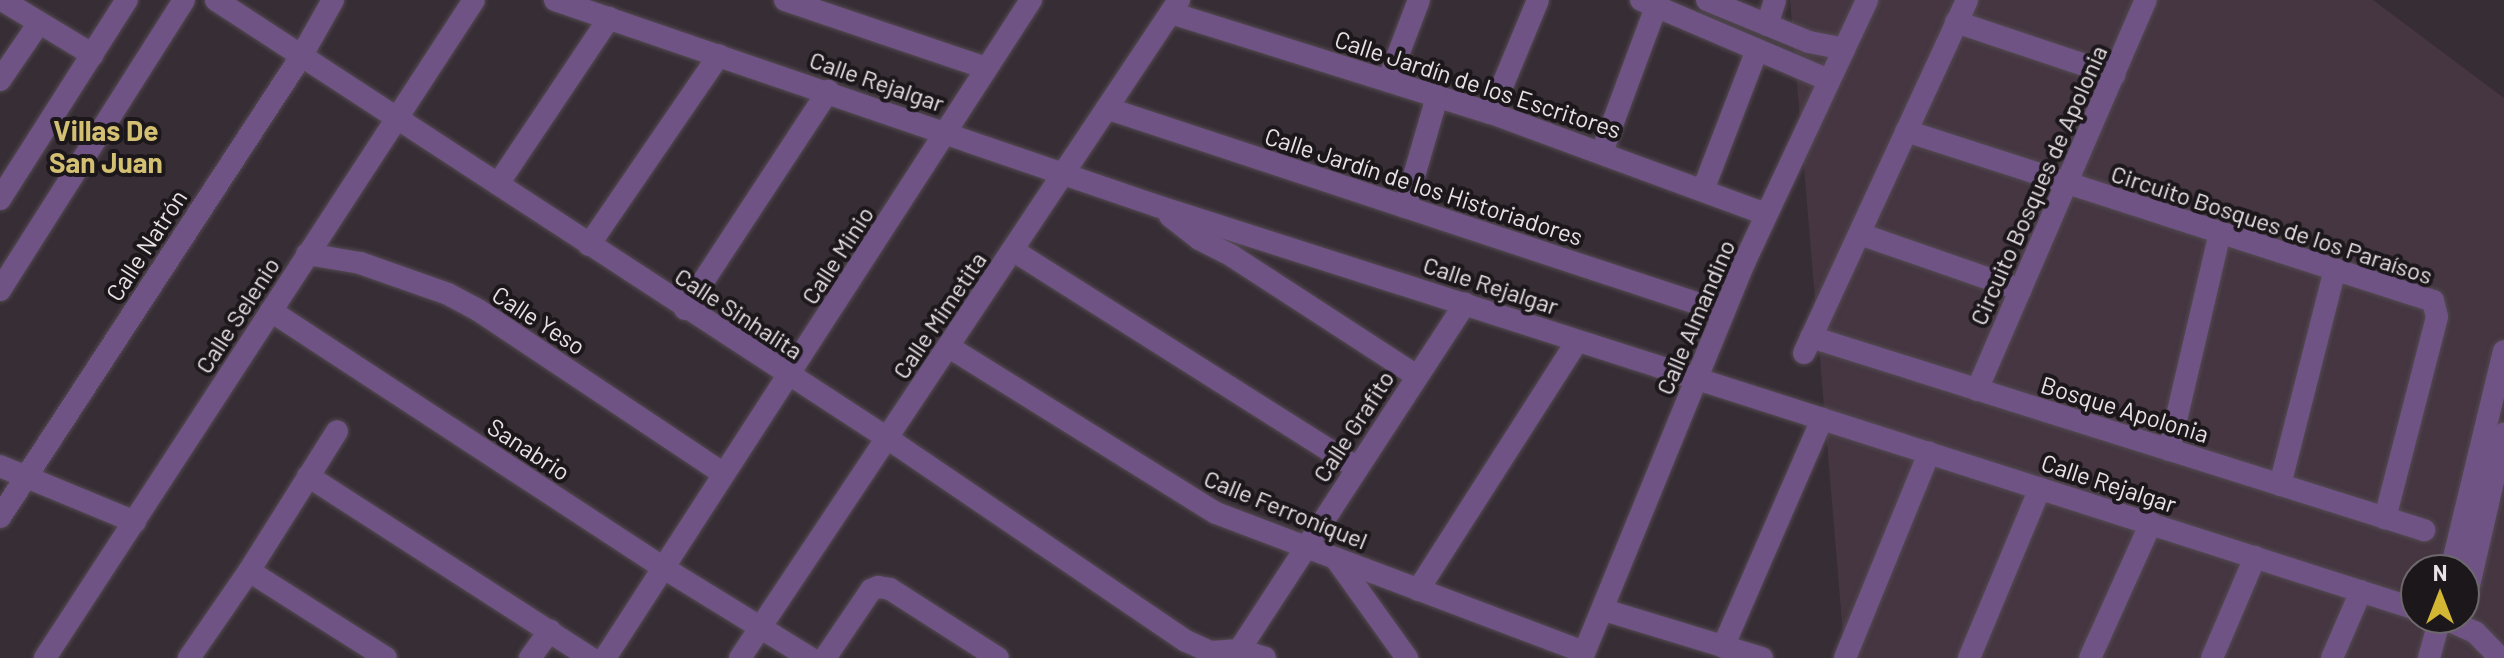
<!DOCTYPE html>
<html>
<head>
<meta charset="utf-8">
<style>
  body { margin:0 }
  #map { position:relative; width:2504px; height:658px; overflow:hidden; background:#372d35; font-family:Barlow,sans-serif }
  div>[style] { position:absolute }
  [style*='--x'] { left:calc(var(--x)*1px); top:calc(var(--y)*1px); width:calc(var(--w)*1px); rotate:calc(var(--a)*1deg) }
  .built>* { inset:0; background:#453641 }
  .roads { filter:drop-shadow(0 0 2px #534a51) drop-shadow(0 0 2px #534a51) }
  .minor>* { height:22px; margin:-11px; padding:0 11px; transform-origin:11px; border-radius:11px; background:#6f5384 }
  .tertiary>* { height:22px; margin:-11px; padding:0 11px; transform-origin:11px; border-radius:11px; background:#6f5384 }
  span { translate:-50% -50%; white-space:nowrap; text-align:center; line-height:1.15; -webkit-text-stroke:8px #1b171a; paint-order:stroke }
  .street-label { font-size:24px; color:#e8e1e6 }
  .quarter-label { font-size:28px; color:#d4c073; font-weight:700 }
  .north { position:absolute; left:2400px; top:554px; width:80px; height:80px; box-sizing:border-box; background:#1b171a; border:2px solid #6d686c; border-radius:50%; rotate:0deg; font-size:22px; font-weight:700; line-height:32px; text-align:center; color:#e8e1e6 }
  .north::after { content:''; display:block; margin:auto; width:28px; height:36px; background:#d4b635; clip-path:polygon(50% 0,100% 100%,50% 72%,0 100%) }
</style>
</head>
<body>
<div id="map">
  <div class="built">
    <div style="clip-path:polygon(evenodd,1790px 0,2373px 0,2504px 98px,2504px 658px,1845px 658px,1790px 0,2416px 570px,2464px 570px,2464px 618px,2416px 618px,2416px 570px)"></div>
  </div>
  <div class="roads">
    <div class="minor">
      <div style="--x:2;--y:0;--w:106;--a:31.1"></div>
      <div style="--x:216;--y:0;--w:801;--a:33.13"></div>
      <div style="--x:887;--y:438;--w:361;--a:34.2"></div>
      <div style="--x:1186;--y:641;--w:27;--a:24"></div>
      <div style="--x:1211;--y:652;--w:28;--a:-4"></div>
      <div style="--x:1239;--y:650;--w:27;--a:17"></div>
      <div style="--x:555;--y:0;--w:636;--a:18.89"></div>
      <div style="--x:1157;--y:206;--w:1322;--a:17.75"></div>
      <div style="--x:785;--y:0;--w:212;--a:18.7"></div>
      <div style="--x:1641;--y:0;--w:204;--a:23.1"></div>
      <div style="--x:1707;--y:0;--w:110;--a:22.4"></div>
      <div style="--x:1809;--y:42;--w:36;--a:11"></div>
      <div style="--x:1171;--y:13;--w:335;--a:17.4"></div>
      <div style="--x:1491;--y:113;--w:293;--a:20.2"></div>
      <div style="--x:1956;--y:22;--w:167;--a:18.5"></div>
      <div style="--x:1767;--y:25;--w:26;--a:-72"></div>
      <div style="--x:0;--y:80;--w:69;--a:-55.6"></div>
      <div style="--x:1388;--y:81;--w:87;--a:-69.1"></div>
      <div style="--x:1109;--y:109;--w:647;--a:18.29"></div>
      <div style="--x:1491;--y:113;--w:122;--a:-67.4"></div>
      <div style="--x:1906;--y:131;--w:554;--a:17.88"></div>
      <div style="--x:2433;--y:301;--w:16;--a:76"></div>
      <div style="--x:2437;--y:317;--w:208;--a:104.5"></div>
      <div style="--x:1602;--y:152;--w:155;--a:-69.6"></div>
      <div style="--x:498;--y:184;--w:200;--a:-56.2"></div>
      <div style="--x:1703;--y:190;--w:150;--a:-68.9"></div>
      <div style="--x:1405;--y:207;--w:115;--a:-73.8"></div>
      <div style="--x:1170;--y:216;--w:37;--a:38"></div>
      <div style="--x:1199;--y:239;--w:37;--a:27"></div>
      <div style="--x:1232;--y:256;--w:221;--a:33"></div>
      <div style="--x:1860;--y:234;--w:170;--a:19.2"></div>
      <div style="--x:589;--y:245;--w:230;--a:-55.6"></div>
      <div style="--x:1014;--y:251;--w:404;--a:32.3"></div>
      <div style="--x:307;--y:254;--w:54;--a:9.6"></div>
      <div style="--x:360;--y:263;--w:93;--a:19.4"></div>
      <div style="--x:448;--y:294;--w:34;--a:28"></div>
      <div style="--x:478;--y:310;--w:293;--a:33.7"></div>
      <div style="--x:685;--y:309;--w:261;--a:-56.7"></div>
      <div style="--x:271;--y:311;--w:467;--a:33.2"></div>
      <div style="--x:662;--y:567;--w:174;--a:31.6"></div>
      <div style="--x:1811;--y:337;--w:643;--a:17.48"></div>
      <div style="--x:949;--y:347;--w:314;--a:31.9"></div>
      <div style="--x:1216;--y:513;--w:393;--a:20.7"></div>
      <div style="--x:1804;--y:353;--w:389;--a:-65.2"></div>
      <div style="--x:1977;--y:390;--w:425;--a:-66.6"></div>
      <div style="--x:2169;--y:450;--w:223;--a:-76.8"></div>
      <div style="--x:0;--y:466;--w:146;--a:22.5"></div>
      <div style="--x:308;--y:476;--w:336;--a:32.8"></div>
      <div style="--x:2280;--y:485;--w:223;--a:-75.7"></div>
      <div style="--x:0;--y:517;--w:552;--a:-56.83"></div>
      <div style="--x:302;--y:55;--w:63;--a:-60.6"></div>
      <div style="--x:1336;--y:559;--w:122;--a:54.4"></div>
      <div style="--x:2451;--y:570;--w:225;--a:-76.4"></div>
      <div style="--x:249;--y:571;--w:162;--a:32.4"></div>
      <div style="--x:1418;--y:590;--w:295;--a:-57.4"></div>
      <div style="--x:2464;--y:607;--w:178;--a:-77"></div>
      <div style="--x:1604;--y:610;--w:165;--a:16.9"></div>
      <div style="--x:2443;--y:618;--w:35;--a:24"></div>
      <div style="--x:2475;--y:632;--w:36;--a:46"></div>
      <div style="--x:1723;--y:647;--w:249;--a:-66.5"></div>
      <div style="--x:45;--y:658;--w:785;--a:-56.9"></div>
      <div style="--x:189;--y:658;--w:106;--a:-55.4"></div>
      <div style="--x:249;--y:571;--w:165;--a:-57.8"></div>
      <div style="--x:530;--y:658;--w:34;--a:-54"></div>
      <div style="--x:605;--y:658;--w:784;--a:-57.08"></div>
      <div style="--x:740;--y:658;--w:791;--a:-56.29"></div>
      <div style="--x:825;--y:658;--w:82;--a:-55.9"></div>
      <div style="--x:871;--y:590;--w:8;--a:-23"></div>
      <div style="--x:878;--y:587;--w:12;--a:9"></div>
      <div style="--x:890;--y:589;--w:128;--a:32.6"></div>
      <div style="--x:1234;--y:658;--w:423;--a:-56.9"></div>
      <div style="--x:1845;--y:658;--w:222;--a:-67.7"></div>
      <div style="--x:1969;--y:658;--w:184;--a:-67.3"></div>
      <div style="--x:2090;--y:658;--w:148;--a:-65.7"></div>
      <div style="--x:2212;--y:658;--w:110;--a:-66.9"></div>
      <div style="--x:2332;--y:658;--w:73;--a:-66.6"></div>
      <div style="--x:2429;--y:658;--w:41;--a:-74.6"></div>
    </div>
    <div class="tertiary">
      <div style="--x:0;--y:199;--w:236;--a:-57.5"></div>
      <div style="--x:0;--y:290;--w:343;--a:-57.6"></div>
      <div style="--x:1582;--y:658;--w:427;--a:-67.7"></div>
      <div style="--x:1744;--y:263;--w:290;--a:-64.9"></div>
    </div>
  </div>
  <div class="street-label">
    <span style="left:877px;top:81px;rotate:19deg">Calle Rejalgar</span>
    <span style="left:1478px;top:84px;rotate:18deg">Calle Jardín de los Escritores</span>
    <span style="left:2038px;top:185px;rotate:-66deg">Circuito Bosques de Apolonia</span>
    <span style="left:1424px;top:186px;rotate:18deg">Calle Jardín de los Historiadores</span>
    <span style="left:2272px;top:224px;rotate:18deg">Circuito Bosques de los Paraísos</span>
    <span style="left:146px;top:245px;rotate:-57deg">Calle Natrón</span>
    <span style="left:837px;top:255px;rotate:-57deg">Calle Minio</span>
    <span style="left:1491px;top:285px;rotate:18deg">Calle Rejalgar</span>
    <span style="left:739px;top:313px;rotate:33deg">Calle Sinhalita</span>
    <span style="left:237px;top:315px;rotate:-57deg">Calle Selenio</span>
    <span style="left:939px;top:315px;rotate:-56deg">Calle Mimetita</span>
    <span style="left:1695px;top:317px;rotate:-67deg">Calle Almandino</span>
    <span style="left:539px;top:320px;rotate:33deg">Calle Yeso</span>
    <span style="left:2125px;top:409px;rotate:17deg">Bosque Apolonia</span>
    <span style="left:1353px;top:426px;rotate:-57deg">Calle Grafito</span>
    <span style="left:529px;top:449px;rotate:33deg">Sanabrio</span>
    <span style="left:2109px;top:483px;rotate:18deg">Calle Rejalgar</span>
    <span style="left:1286px;top:509px;rotate:22deg">Calle Ferroníquel</span>
  </div>
  <div class="quarter-label">
    <span style="left:106px;top:146px">Villas De<br>San Juan</span>
  </div>
  <div class="north">N</div>
</div>
</body>
</html>
